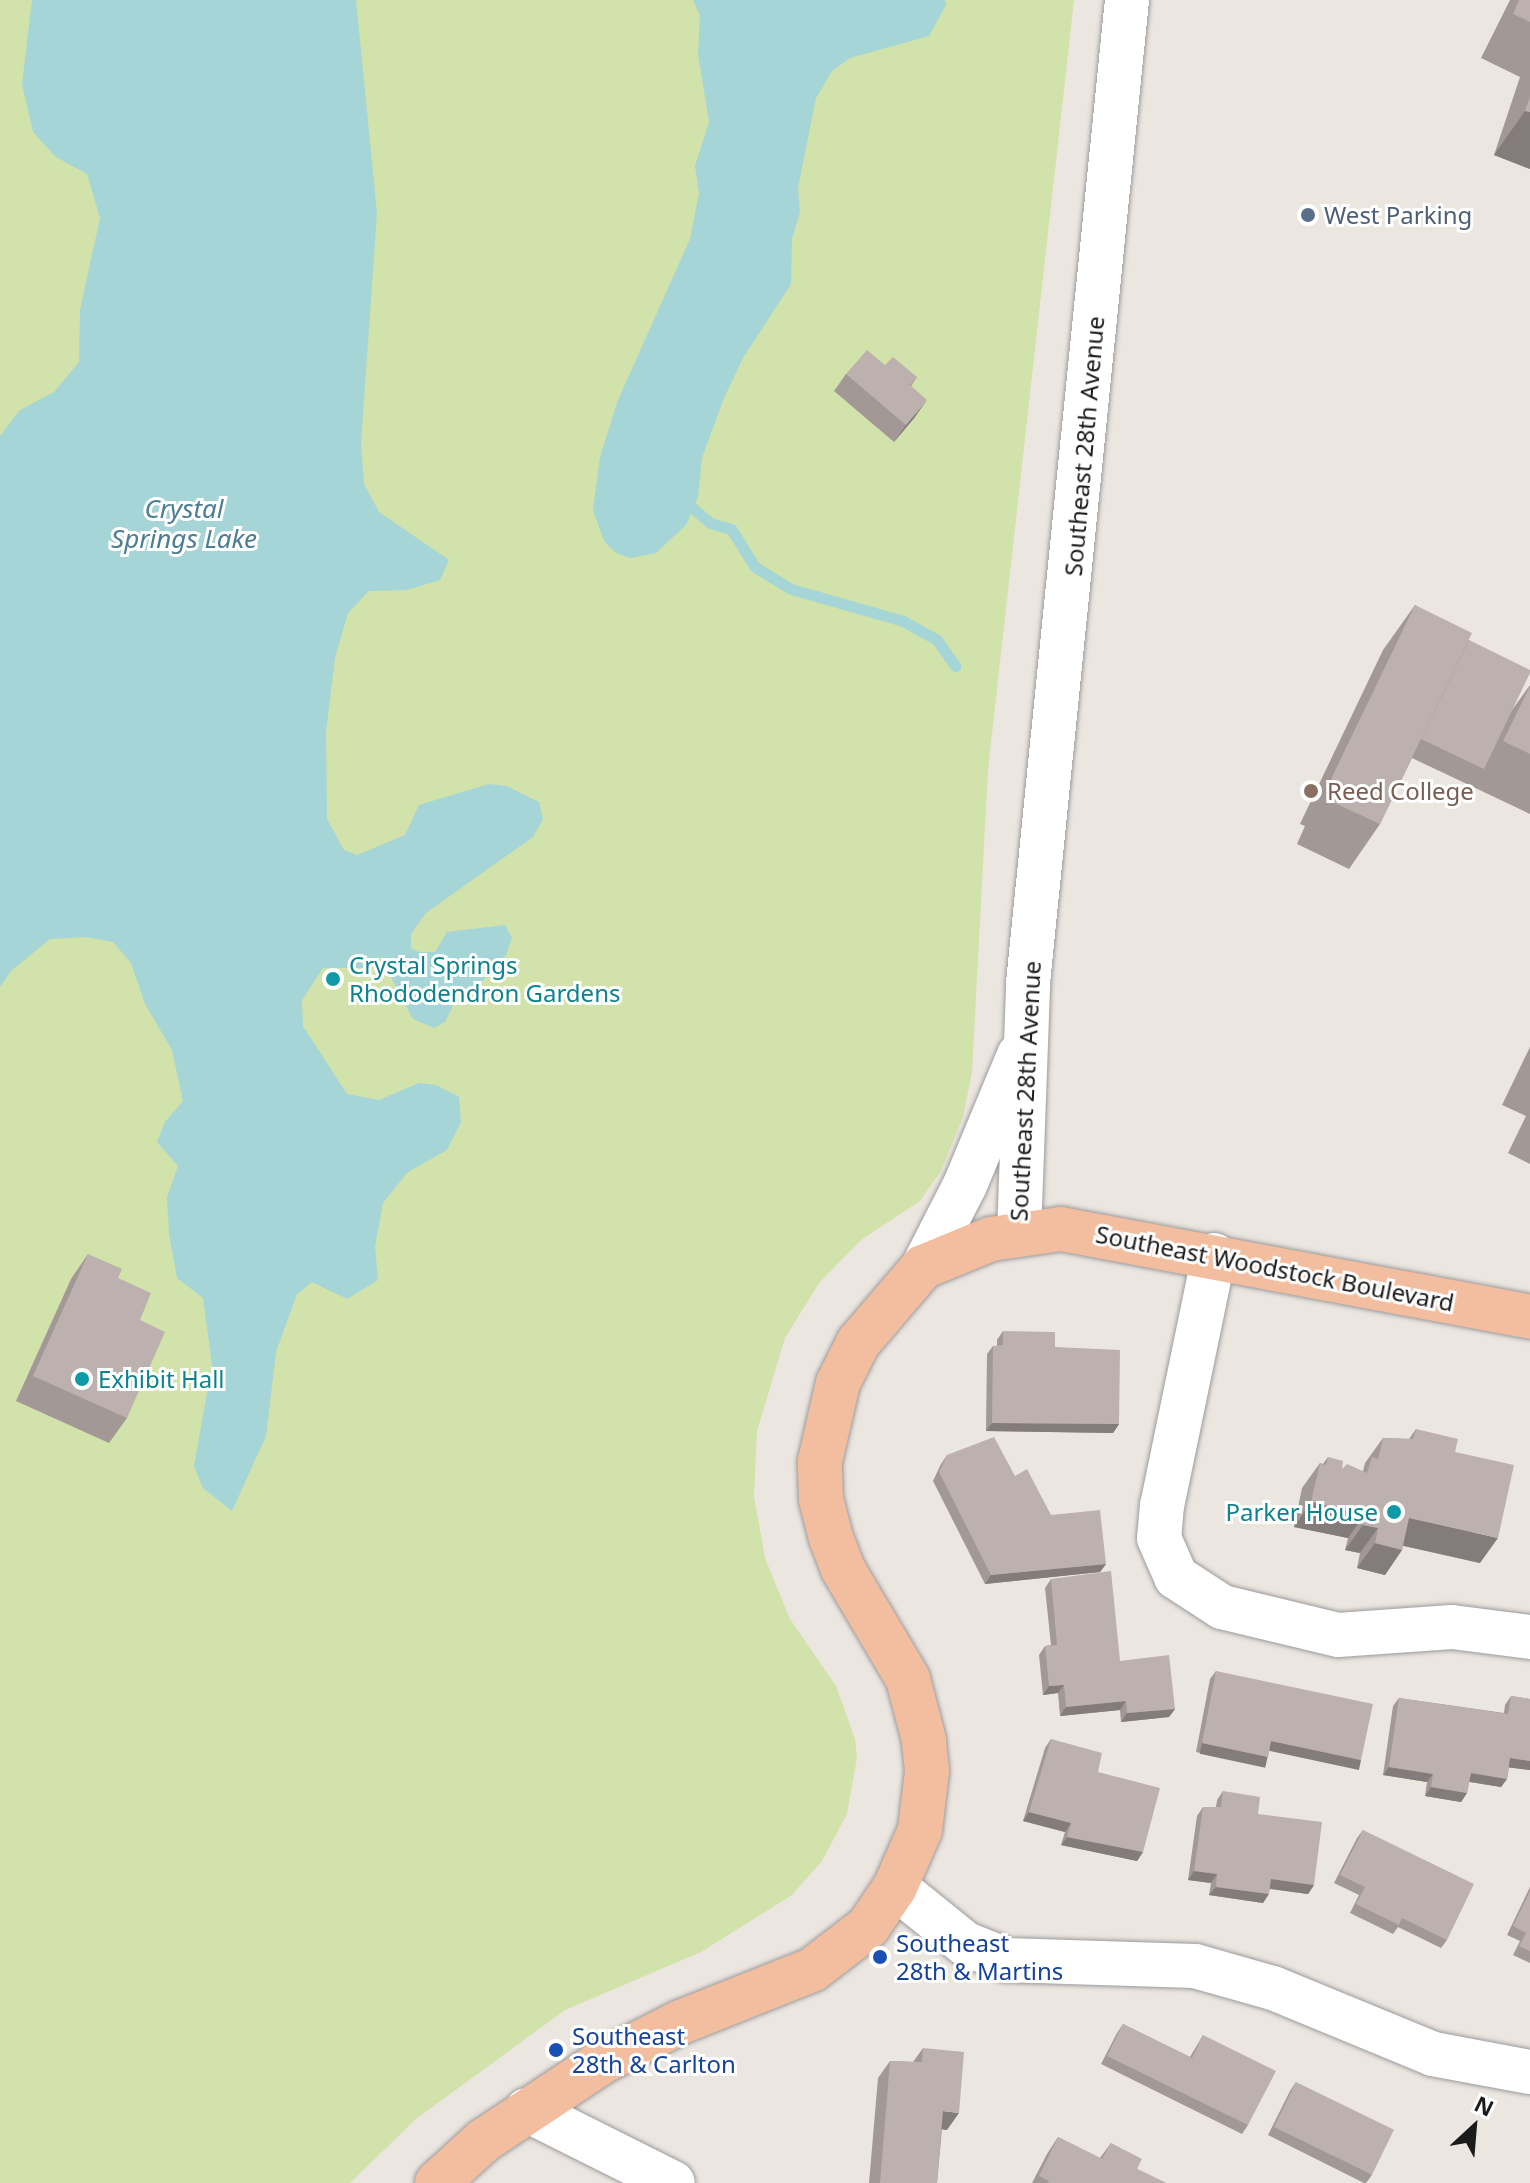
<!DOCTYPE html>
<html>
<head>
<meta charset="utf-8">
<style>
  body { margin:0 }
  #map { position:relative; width:1530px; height:2183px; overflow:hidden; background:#ece6e1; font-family:"Noto Sans",sans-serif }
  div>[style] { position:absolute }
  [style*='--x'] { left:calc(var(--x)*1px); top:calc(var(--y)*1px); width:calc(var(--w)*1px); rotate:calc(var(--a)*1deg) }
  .grass>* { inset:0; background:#d1e2ab }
  .water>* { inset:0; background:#a5d5d6 }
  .stream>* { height:11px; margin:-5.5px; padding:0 5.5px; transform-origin:5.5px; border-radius:5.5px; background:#a5d5d6 }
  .roads { filter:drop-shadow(0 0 2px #9c9c9c) drop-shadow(0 0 2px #9c9c9c) }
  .minor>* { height:44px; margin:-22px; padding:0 22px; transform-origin:22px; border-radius:22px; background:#fff }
  .major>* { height:44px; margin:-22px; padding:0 22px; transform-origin:22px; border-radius:22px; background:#f3be9f }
  .wall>* { inset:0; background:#a29896 }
  .shaded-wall>* { inset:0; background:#847c7a; transform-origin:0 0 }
  .building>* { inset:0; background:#bcb1ae; transform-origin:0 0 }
  .dots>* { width:22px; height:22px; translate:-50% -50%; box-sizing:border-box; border:4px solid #fff; border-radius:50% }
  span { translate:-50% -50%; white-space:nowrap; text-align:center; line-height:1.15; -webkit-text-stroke:6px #fff; paint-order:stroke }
  .service-label { font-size:24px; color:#4e5e75 }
  .left { translate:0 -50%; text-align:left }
  .street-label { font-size:24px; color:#1b1b1b }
  .education-label { font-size:24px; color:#785e54 }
  .culture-label { font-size:24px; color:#0d838f }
  .right { translate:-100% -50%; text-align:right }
  .transit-label { font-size:24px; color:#164399 }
  .water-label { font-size:26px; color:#4b7d93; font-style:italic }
  .north { position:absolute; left:1434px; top:2087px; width:80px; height:80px; -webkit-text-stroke:6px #fff; paint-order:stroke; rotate:26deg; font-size:22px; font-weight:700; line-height:32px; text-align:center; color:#1b1b1b }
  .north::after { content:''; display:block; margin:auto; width:28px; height:36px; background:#1b1b1b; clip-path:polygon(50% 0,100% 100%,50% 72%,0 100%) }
</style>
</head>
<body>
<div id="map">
  <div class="grass">
    <div style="clip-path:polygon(0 0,1074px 0,988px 770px,972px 1072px,963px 1117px,941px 1171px,920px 1201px,861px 1240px,819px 1283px,785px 1338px,757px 1431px,754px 1496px,765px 1558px,790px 1619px,836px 1686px,855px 1739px,857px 1758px,847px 1814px,822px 1861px,792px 1895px,701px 1952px,565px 2010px,416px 2119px,350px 2183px,0 2183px)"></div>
  </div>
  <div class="water">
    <div style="clip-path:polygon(32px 0,356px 0,377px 213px,361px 443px,364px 484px,379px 512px,449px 560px,440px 580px,407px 590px,369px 591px,348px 613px,335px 658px,326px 732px,327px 819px,344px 850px,357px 855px,405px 835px,419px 805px,489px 784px,507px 786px,539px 802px,543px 819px,533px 837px,426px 913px,411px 934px,411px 948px,419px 952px,435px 952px,447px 932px,505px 925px,512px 938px,506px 955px,481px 983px,459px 993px,445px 1022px,434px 1028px,413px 1019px,391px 977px,398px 967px,381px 957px,363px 968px,323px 968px,302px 1000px,303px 1026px,347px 1094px,379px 1100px,419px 1083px,436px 1085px,459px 1097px,461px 1122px,447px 1150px,408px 1172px,383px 1203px,375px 1246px,378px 1280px,347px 1299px,312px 1282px,297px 1294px,276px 1352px,266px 1436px,232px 1511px,203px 1488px,194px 1466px,212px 1365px,203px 1298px,177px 1278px,169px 1234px,167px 1197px,178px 1166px,157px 1142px,165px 1122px,183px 1101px,172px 1050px,145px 1004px,131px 963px,113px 942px,86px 937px,50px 939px,11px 971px,0 987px,0 436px,20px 410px,54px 392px,79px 362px,80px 310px,100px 218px,87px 174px,56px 157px,33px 132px,22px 84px)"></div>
    <div style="clip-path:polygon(693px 0,945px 0,946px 5px,929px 36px,850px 58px,832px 71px,816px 98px,798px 188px,800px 212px,792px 239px,791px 284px,743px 358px,724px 398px,702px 458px,698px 497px,686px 525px,656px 553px,631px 558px,616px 553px,604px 541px,593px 510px,600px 457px,618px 400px,690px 239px,699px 193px,695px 166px,709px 122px,698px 54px,700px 16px)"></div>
  </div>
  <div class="stream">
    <div style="--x:694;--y:509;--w:21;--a:41"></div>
    <div style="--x:710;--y:523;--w:22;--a:16"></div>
    <div style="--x:731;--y:529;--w:45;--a:57.7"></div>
    <div style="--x:755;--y:567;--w:42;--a:31.4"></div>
    <div style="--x:791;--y:589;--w:116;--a:15.9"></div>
    <div style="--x:903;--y:621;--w:39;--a:29"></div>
    <div style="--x:937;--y:640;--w:32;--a:55"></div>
  </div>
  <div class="roads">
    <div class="minor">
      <div style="--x:1019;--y:1234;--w:251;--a:-87.9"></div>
      <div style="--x:1028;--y:983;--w:988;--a:-84.25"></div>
      <div style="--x:1214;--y:1255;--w:255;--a:101.7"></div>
      <div style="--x:1162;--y:1505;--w:33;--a:95"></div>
      <div style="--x:1159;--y:1538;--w:43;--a:66.4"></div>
      <div style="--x:1176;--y:1577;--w:55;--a:33.1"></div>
      <div style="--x:1222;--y:1607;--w:119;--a:13.6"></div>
      <div style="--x:1338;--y:1635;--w:114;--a:-4"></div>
      <div style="--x:1452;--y:1627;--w:79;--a:7.3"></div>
      <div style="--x:923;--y:1267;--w:92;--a:-62.9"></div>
      <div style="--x:965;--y:1185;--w:141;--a:-67.4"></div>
      <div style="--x:895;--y:1887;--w:91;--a:38.8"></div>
      <div style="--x:966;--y:1944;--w:43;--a:21.8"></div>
      <div style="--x:1006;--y:1960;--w:189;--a:1.8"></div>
      <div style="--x:1195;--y:1966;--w:81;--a:15.8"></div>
      <div style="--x:1273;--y:1988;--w:173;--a:22.4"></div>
      <div style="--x:1433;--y:2054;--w:99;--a:10.5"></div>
      <div style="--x:527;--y:2110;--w:163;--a:26.6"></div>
    </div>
    <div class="major">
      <div style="--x:437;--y:2183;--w:62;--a:-42.4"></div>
      <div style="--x:483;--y:2141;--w:143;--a:-33.6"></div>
      <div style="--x:602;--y:2062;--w:89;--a:-26.9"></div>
      <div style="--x:681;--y:2022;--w:141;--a:-21.7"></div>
      <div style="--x:812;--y:1970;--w:71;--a:-37.5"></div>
      <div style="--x:868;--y:1927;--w:48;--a:-56"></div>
      <div style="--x:895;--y:1887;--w:62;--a:-66.3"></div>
      <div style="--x:920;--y:1830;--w:59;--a:-83.2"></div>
      <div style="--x:927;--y:1771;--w:31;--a:-96"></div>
      <div style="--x:924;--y:1740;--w:63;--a:-104.7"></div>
      <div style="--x:908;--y:1679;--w:128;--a:-120.6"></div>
      <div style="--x:843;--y:1569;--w:33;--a:-111"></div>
      <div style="--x:831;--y:1538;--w:40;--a:-104.4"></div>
      <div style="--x:821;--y:1499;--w:38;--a:-92"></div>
      <div style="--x:820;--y:1461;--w:80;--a:-77"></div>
      <div style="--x:838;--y:1383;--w:45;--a:-63.4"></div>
      <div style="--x:858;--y:1343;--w:100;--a:-49.5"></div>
      <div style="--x:923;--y:1267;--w:74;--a:-22.4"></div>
      <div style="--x:991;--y:1239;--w:71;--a:-8.1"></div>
      <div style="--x:1061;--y:1229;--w:477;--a:10.6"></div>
    </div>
  </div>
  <div class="wall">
    <div style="clip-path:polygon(1510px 0,1530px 0,1530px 169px,1494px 155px,1520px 77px,1481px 58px)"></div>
    <div style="clip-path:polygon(885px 365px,917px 377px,911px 386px,915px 417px,894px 442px,834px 391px,846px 374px)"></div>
    <div style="clip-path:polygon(1415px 605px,1469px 640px,1512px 710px,1530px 685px,1530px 814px,1412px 758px,1380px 824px,1349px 869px,1297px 844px,1305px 826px,1300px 824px,1383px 650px)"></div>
    <div style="clip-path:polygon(1530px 1047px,1530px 1164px,1508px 1153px,1526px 1116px,1502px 1105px)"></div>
    <div style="clip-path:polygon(88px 1254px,118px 1278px,127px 1418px,109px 1443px,16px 1401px,71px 1279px)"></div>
    <div style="clip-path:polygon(1003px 1331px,1055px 1347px,1119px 1424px,1113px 1433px,986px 1431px,987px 1354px,993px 1346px,997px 1346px,997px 1340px)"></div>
    <div style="clip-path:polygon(1416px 1429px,1455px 1452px,1480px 1563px,1403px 1546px,1402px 1550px,1385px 1575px,1357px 1568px,1360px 1553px,1345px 1550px,1348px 1538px,1294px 1527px,1302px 1488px,1320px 1463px,1323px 1464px,1328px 1457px,1342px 1469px,1363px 1471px,1365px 1463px,1383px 1438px,1409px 1439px)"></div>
    <div style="clip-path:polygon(947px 1455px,1015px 1476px,1051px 1515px,1106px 1564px,1100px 1572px,985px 1584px,933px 1481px,941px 1464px)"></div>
    <div style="clip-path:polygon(1051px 1579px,1120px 1661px,1175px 1709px,1169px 1717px,1121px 1722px,1120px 1710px,1060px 1716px,1058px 1693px,1043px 1695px,1039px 1655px,1045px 1646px,1051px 1645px,1045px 1588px)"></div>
    <div style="clip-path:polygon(1216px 1671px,1361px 1760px,1355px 1768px,1269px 1750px,1268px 1757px,1262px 1766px,1196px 1752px,1210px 1679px)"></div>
    <div style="clip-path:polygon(1511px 1696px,1530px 1699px,1530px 1770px,1509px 1767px,1507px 1779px,1501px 1787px,1469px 1782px,1467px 1793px,1461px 1802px,1425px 1796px,1427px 1782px,1383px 1775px,1393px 1706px,1399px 1698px,1504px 1713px,1505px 1705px)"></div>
    <div style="clip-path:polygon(1051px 1739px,1098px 1772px,1143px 1852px,1137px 1861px,1061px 1845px,1065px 1832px,1023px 1821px,1045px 1748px)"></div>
    <div style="clip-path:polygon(1223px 1791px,1258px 1814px,1314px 1885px,1308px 1894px,1270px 1889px,1263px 1903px,1209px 1895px,1211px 1883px,1188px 1880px,1197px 1816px,1203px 1807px,1216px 1807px,1217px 1800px)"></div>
    <div style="clip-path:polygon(1363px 1830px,1447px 1940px,1441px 1948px,1398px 1927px,1393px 1934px,1350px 1913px,1359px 1895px,1334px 1883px,1357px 1838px)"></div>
    <div style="clip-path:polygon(1530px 1887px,1530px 1963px,1513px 1955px,1520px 1941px,1507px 1935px)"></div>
    <div style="clip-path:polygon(1123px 2024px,1190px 2057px,1203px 2035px,1248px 2125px,1242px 2134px,1101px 2064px,1117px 2033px)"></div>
    <div style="clip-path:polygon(923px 2048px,947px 2130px,942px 2129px,937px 2183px,869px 2183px,878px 2078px,890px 2061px,913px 2062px)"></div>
    <div style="clip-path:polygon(1296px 2082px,1372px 2175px,1366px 2183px,1364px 2183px,1268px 2135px,1290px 2091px)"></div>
    <div style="clip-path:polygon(1058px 2137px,1100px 2158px,1111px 2143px,1137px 2169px,1166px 2183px,1032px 2183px,1047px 2154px)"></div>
  </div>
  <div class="shaded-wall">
    <div style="clip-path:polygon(1525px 111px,1530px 112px,1530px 169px,1494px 155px)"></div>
    <div style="clip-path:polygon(927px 400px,915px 417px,894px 442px,906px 425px)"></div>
    <div style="clip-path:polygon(992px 1423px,1119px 1424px,1113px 1433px,986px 1431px)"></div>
    <div style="clip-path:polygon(1311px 1502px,1365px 1514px,1348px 1538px,1294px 1527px)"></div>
    <div style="clip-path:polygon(1409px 1518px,1498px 1538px,1480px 1563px,1392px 1543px)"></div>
    <div style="clip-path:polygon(1363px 1525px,1378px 1528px,1360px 1553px,1345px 1550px)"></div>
    <div style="clip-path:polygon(1375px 1543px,1402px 1550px,1385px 1575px,1357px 1568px)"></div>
    <div style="clip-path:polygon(1106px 1564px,1100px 1572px,985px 1584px,991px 1575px)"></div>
    <div style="clip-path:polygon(1064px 1685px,1058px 1693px,1043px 1695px,1049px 1686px)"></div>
    <div style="clip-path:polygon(1126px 1701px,1120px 1710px,1060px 1716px,1066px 1707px)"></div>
    <div style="clip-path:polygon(1175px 1709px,1169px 1717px,1121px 1722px,1127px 1713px)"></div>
    <div style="left:1271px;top:1741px;width:92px;height:10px;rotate:12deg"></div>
    <div style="left:1202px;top:1743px;width:67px;height:11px;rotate:12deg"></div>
    <div style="clip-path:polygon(1510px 1758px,1530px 1761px,1530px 1770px,1504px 1767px)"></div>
    <div style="clip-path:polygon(1389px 1767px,1433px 1774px,1427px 1782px,1383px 1775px)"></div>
    <div style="clip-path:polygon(1471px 1773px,1507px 1779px,1501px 1787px,1465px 1781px)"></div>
    <div style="clip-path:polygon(1431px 1787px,1467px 1793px,1461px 1802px,1425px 1796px)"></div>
    <div style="clip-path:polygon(1029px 1812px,1071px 1823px,1065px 1832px,1023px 1821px)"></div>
    <div style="clip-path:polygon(1067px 1837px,1143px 1852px,1137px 1861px,1061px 1845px)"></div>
    <div style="clip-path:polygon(1194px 1871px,1217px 1874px,1211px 1883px,1188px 1880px)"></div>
    <div style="clip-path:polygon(1271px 1879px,1314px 1885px,1308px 1894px,1265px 1888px)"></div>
    <div style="clip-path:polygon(1216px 1887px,1269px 1894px,1263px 1903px,1209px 1895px)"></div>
    <div style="clip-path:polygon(943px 2111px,959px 2113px,947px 2130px,932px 2128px)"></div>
  </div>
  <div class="building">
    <div style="clip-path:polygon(1519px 0,1530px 0,1530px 22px,1513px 14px)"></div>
    <div style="clip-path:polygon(1530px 97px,1530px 112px,1525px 111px)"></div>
    <div style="clip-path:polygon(867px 350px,885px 365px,893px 357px,917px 377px,910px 385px,927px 400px,906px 425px,846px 374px)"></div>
    <div style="clip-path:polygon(1415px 605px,1472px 633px,1380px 824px,1328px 800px,1337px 782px,1331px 779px)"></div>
    <div style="clip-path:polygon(1469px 640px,1530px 670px,1530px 673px,1484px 769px,1421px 739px)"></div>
    <div style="clip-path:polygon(1530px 686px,1530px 754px,1503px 741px)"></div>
    <div style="clip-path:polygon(88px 1254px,122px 1269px,118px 1278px,151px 1293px,140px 1320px,165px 1332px,127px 1418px,33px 1376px)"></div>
    <div style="clip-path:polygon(1003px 1331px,1055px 1332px,1055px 1347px,1120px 1350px,1119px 1424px,992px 1423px,993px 1346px,1003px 1345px)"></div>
    <div style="clip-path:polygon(1416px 1429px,1458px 1439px,1455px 1452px,1514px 1465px,1498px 1538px,1409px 1518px,1402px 1550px,1375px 1543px,1378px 1528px,1363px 1525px,1365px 1514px,1311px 1502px,1320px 1463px,1326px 1465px,1328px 1457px,1343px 1461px,1342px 1469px,1347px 1464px,1367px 1473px,1372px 1457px,1378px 1459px,1383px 1438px,1413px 1439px)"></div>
    <div style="clip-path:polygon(994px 1437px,1015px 1476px,1027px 1469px,1051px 1515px,1100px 1510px,1106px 1564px,991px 1575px,939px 1472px,947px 1455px)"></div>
    <div style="clip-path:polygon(1111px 1571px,1120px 1661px,1169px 1655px,1175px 1709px,1127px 1713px,1126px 1701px,1066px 1707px,1064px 1685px,1049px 1686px,1045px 1646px,1057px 1645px,1051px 1579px)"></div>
    <div style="clip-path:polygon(1216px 1671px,1373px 1704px,1361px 1760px,1271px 1741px,1268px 1757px,1202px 1743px)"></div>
    <div style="clip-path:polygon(1511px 1696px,1530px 1699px,1530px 1761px,1510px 1758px,1507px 1779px,1471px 1773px,1467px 1793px,1431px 1787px,1433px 1774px,1389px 1767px,1399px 1698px,1508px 1714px)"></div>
    <div style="clip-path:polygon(1051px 1739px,1102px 1753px,1098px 1772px,1160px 1788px,1143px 1852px,1067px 1837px,1071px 1823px,1029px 1812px)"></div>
    <div style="clip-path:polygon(1223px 1791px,1260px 1797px,1258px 1814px,1322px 1822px,1314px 1885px,1271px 1879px,1269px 1894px,1216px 1887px,1217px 1874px,1194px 1871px,1203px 1807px,1221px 1807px)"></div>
    <div style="clip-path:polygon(1363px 1830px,1474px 1884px,1447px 1940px,1402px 1918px,1399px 1925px,1356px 1904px,1365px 1887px,1340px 1875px)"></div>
    <div style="clip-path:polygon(1530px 1891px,1530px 1951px,1519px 1946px,1526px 1933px,1513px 1926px)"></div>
    <div style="clip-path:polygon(1123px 2024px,1192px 2058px,1203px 2035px,1276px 2071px,1248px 2125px,1107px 2056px)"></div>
    <div style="clip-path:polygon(923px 2048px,964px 2052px,959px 2113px,943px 2111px,937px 2183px,880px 2183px,890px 2061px,922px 2062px)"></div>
    <div style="left:1296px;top:2082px;width:109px;height:50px;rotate:26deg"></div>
    <div style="clip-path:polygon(1058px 2137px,1102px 2159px,1111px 2143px,1142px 2159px,1137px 2169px,1166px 2183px,1048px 2183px,1049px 2181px,1039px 2176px)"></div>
  </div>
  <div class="dots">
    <div style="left:1308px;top:215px;background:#5c6f8a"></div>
    <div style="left:1311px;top:791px;background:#8d6e63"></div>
    <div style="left:333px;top:979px;background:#0f9aa8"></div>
    <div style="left:82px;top:1379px;background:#0f9aa8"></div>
    <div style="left:1394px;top:1512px;background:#0f9aa8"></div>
    <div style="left:880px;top:1957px;background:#1a4fb4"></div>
    <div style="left:556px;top:2050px;background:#1a4fb4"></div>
  </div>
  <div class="service-label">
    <span class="left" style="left:1324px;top:215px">West Parking</span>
  </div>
  <div class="street-label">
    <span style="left:1084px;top:446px;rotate:-85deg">Southeast 28th Avenue</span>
    <span style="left:1025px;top:1091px;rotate:-87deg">Southeast 28th Avenue</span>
    <span style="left:1275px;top:1268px;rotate:11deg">Southeast Woodstock Boulevard</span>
  </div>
  <div class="education-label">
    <span class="left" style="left:1327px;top:791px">Reed College</span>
  </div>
  <div class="culture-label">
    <span class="left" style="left:349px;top:979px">Crystal Springs<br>Rhododendron Gardens</span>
    <span class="left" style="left:98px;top:1379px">Exhibit Hall</span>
    <span class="right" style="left:1378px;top:1512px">Parker House</span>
  </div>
  <div class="transit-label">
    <span class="left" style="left:896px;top:1957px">Southeast<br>28th &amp; Martins</span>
    <span class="left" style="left:572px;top:2050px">Southeast<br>28th &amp; Carlton</span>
  </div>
  <div class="water-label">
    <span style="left:184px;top:524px">Crystal<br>Springs Lake</span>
  </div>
  <div class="north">N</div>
</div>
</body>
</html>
